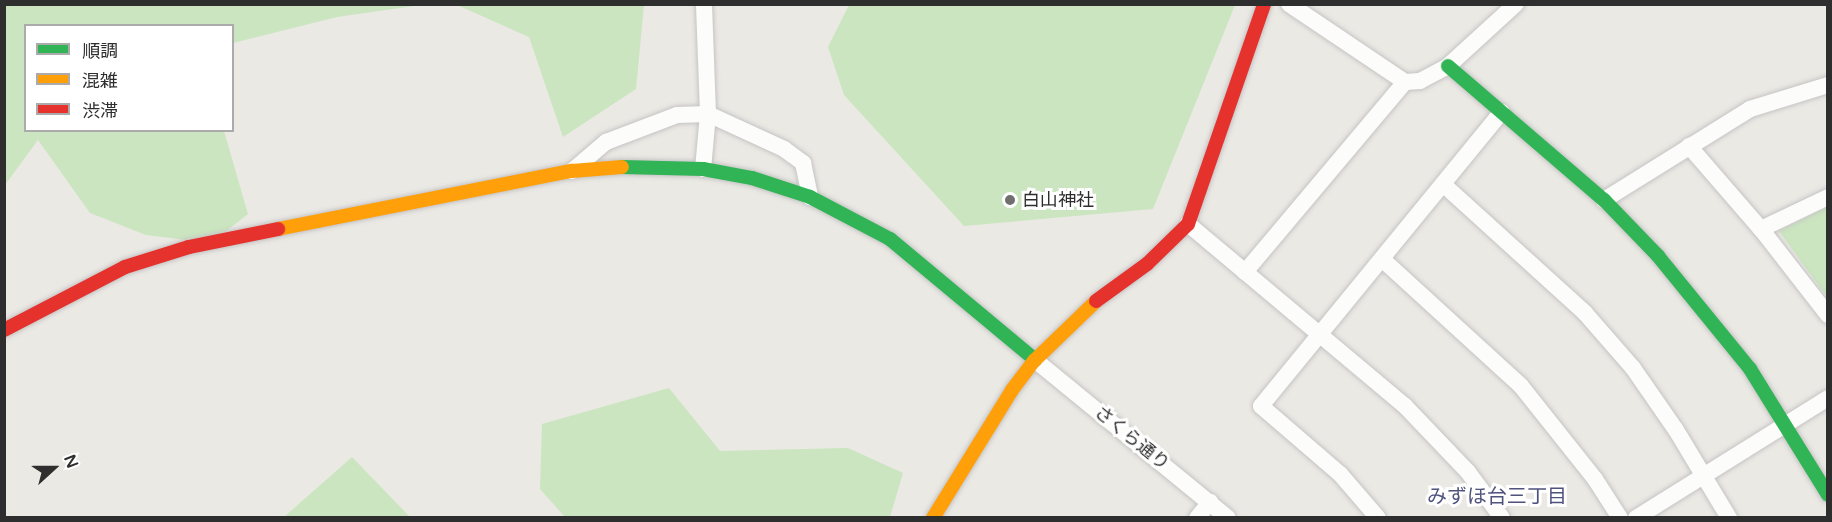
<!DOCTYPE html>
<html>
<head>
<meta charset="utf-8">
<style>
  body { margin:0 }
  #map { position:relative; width:1832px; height:522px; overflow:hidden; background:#ebe9e4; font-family:"Varela Round","Noto Sans JP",sans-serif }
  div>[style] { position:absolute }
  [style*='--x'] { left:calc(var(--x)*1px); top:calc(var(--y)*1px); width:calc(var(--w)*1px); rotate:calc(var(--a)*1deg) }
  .green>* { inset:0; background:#cae5bf }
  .roads { filter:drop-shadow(0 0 2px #c5c4c4) drop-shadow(0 0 2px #c5c4c4) }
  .street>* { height:16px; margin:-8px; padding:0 8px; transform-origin:8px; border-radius:8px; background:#fcfcfb }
  .fast>* { height:14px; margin:-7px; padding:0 7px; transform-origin:7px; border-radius:7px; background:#30b455 }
  .slow>* { height:14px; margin:-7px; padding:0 7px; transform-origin:7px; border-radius:7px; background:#ff9f0a }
  .jam>* { height:14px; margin:-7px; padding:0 7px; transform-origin:7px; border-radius:7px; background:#e5322d }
  .dots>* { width:16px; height:16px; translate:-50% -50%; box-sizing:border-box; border:3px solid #fff; border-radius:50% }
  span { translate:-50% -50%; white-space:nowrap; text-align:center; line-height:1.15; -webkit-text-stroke:6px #fff; paint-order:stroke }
  .poi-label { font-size:18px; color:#2e2e2e }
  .left { translate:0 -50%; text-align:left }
  .street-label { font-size:18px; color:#2e2e2e }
  .neighbourhood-label { font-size:20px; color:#4f527d }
  .frame { position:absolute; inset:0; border:6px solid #2e2e2e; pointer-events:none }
  .legend { position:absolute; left:24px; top:24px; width:210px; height:108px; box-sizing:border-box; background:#fff; border:2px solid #ababab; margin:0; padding:8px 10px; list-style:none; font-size:18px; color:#2e2e2e }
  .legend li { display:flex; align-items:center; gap:12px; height:30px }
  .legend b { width:30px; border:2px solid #ababab }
  .north { position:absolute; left:24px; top:438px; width:60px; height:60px; -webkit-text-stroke:4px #fff; paint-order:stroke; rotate:69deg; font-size:16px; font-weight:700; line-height:24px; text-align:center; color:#2e2e2e }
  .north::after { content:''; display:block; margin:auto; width:21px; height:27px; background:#2e2e2e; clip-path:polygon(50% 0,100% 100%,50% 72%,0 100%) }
</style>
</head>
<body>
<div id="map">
  <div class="green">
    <div style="clip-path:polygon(5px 5px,421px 5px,337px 17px,233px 43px,232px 26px,26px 26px,26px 130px,224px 131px,248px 214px,211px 243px,146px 235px,90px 213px,38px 140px,5px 185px)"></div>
    <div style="clip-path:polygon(457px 5px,644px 5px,636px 89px,563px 137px,529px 37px)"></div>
    <div style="clip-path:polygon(849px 5px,849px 4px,1235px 5px,1153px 209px,964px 226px,844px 95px,828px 47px)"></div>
    <div style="clip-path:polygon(1827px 207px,1827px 297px,1779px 231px)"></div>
    <div style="clip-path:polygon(669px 388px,720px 451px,848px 448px,903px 473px,890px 517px,565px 517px,540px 489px,542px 424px)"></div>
    <div style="clip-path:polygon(352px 457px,410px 517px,284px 517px)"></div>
  </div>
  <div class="roads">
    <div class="street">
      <div style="--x:1289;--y:4;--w:140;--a:33.9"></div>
      <div style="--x:1405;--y:82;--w:15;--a:-4"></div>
      <div style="--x:1420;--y:81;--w:32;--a:-28"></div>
      <div style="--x:1448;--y:66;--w:92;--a:-42.4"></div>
      <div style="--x:1689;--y:146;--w:110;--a:49.1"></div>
      <div style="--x:1761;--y:229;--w:109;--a:52.1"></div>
      <div style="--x:703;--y:169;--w:55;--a:-84.8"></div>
      <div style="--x:708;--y:114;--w:110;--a:-92.1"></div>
      <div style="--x:572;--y:171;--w:45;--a:-40.5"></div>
      <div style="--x:606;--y:142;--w:76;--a:-20.8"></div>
      <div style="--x:677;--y:115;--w:31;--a:-2"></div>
      <div style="--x:708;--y:114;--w:84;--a:24.7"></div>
      <div style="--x:784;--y:149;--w:24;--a:36"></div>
      <div style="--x:803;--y:163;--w:35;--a:78"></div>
      <div style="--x:1444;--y:185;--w:190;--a:42.2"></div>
      <div style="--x:1585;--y:313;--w:73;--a:48.9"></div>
      <div style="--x:1633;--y:368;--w:75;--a:55.3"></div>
      <div style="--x:1676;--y:430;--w:103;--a:58.9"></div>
      <div style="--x:1604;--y:200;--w:172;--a:-31.9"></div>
      <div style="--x:1750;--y:109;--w:82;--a:-17.1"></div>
      <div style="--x:1188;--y:224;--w:282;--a:40"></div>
      <div style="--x:1404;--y:405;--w:93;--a:46.3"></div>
      <div style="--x:1468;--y:472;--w:57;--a:53.5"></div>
      <div style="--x:1761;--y:229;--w:74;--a:-25.5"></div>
      <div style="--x:1382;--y:259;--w:188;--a:42.4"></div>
      <div style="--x:1521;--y:386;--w:119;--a:51.5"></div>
      <div style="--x:1595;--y:479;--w:46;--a:57.3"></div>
      <div style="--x:1245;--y:272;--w:248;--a:-49.9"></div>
      <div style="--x:1035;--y:360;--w:249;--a:39.3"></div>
      <div style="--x:1197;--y:518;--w:21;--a:-51"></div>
      <div style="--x:1378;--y:518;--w:58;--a:-130.8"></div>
      <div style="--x:1340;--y:474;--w:104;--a:-139.3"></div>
      <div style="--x:1261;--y:406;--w:380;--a:-50.7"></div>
      <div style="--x:1636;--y:518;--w:226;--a:-32"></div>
    </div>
    <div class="fast">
      <div style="--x:1448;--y:66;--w:206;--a:40.7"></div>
      <div style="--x:1604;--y:200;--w:78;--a:46"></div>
      <div style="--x:1658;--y:256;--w:146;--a:50.8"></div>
      <div style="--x:1750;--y:369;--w:148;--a:58.2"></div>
      <div style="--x:622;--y:167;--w:81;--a:1.4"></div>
      <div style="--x:703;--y:169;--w:50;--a:10.4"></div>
      <div style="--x:752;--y:178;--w:61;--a:18.1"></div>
      <div style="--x:810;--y:197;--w:90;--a:27.7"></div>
      <div style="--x:890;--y:239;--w:189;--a:39.8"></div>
    </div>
    <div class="slow">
      <div style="--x:278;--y:229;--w:300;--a:-11.2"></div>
      <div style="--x:572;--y:171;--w:50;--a:-4.6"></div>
      <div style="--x:933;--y:518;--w:150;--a:-58.3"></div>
      <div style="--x:1012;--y:390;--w:38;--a:-53"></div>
      <div style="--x:1035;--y:360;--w:85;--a:-44"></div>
    </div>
    <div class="jam">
      <div style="--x:1096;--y:301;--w:63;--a:-36"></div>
      <div style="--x:1147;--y:264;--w:57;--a:-44.3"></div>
      <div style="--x:1188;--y:224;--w:233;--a:-70.9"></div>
      <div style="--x:4;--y:330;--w:136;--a:-27.5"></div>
      <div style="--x:125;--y:267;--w:67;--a:-17.4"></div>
      <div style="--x:189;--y:247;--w:91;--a:-11.4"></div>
    </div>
  </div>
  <div class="dots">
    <div style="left:1010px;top:200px;background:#706f6e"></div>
  </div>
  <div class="poi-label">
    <span class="left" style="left:1022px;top:200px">白山神社</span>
  </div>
  <div class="street-label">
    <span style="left:1132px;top:438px;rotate:39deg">さくら通り</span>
  </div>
  <div class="neighbourhood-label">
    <span style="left:1497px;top:497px">みずほ台三丁目</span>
  </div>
  <div class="frame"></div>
  <ul class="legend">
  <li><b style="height:8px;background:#30b455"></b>順調</li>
  <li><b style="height:8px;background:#ff9f0a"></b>混雑</li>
  <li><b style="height:8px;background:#e5322d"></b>渋滞</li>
  </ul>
  <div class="north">N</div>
</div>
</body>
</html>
